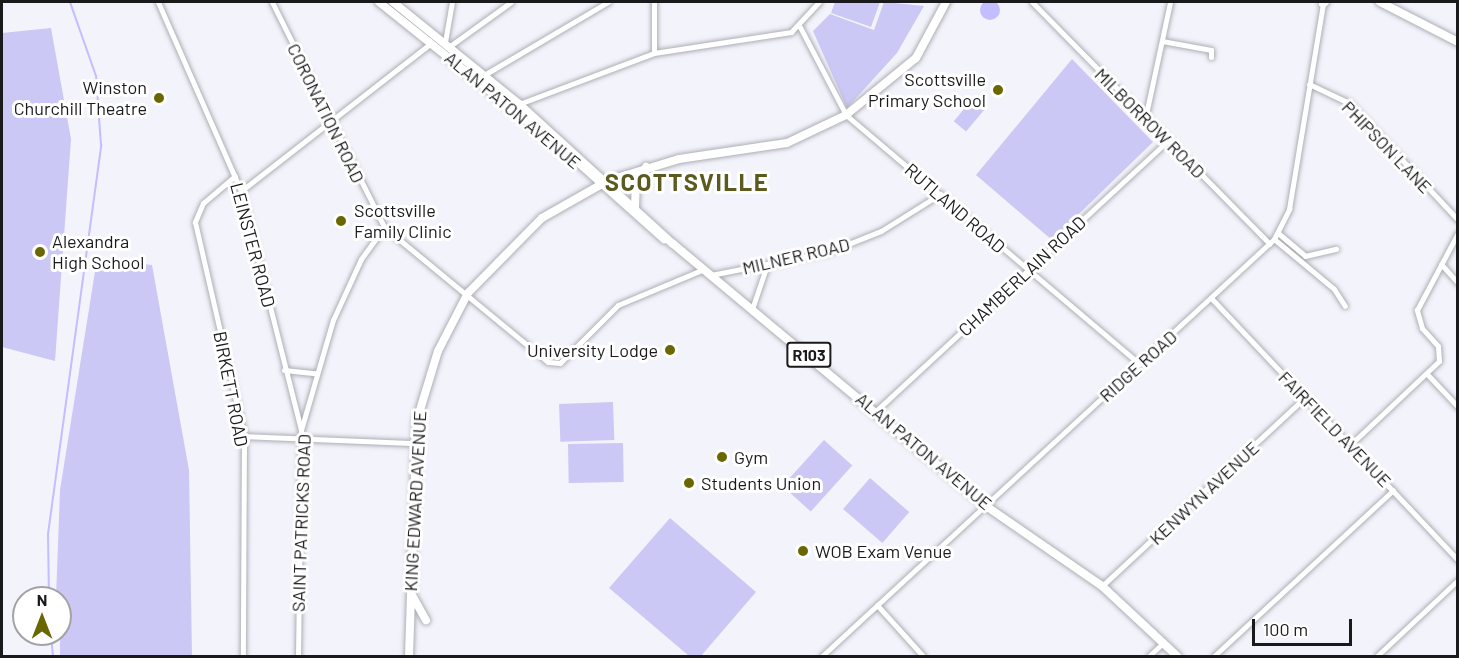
<!DOCTYPE html>
<html>
<head>
<meta charset="utf-8">
<style>
  body { margin:0 }
  #map { position:relative; width:1459px; height:658px; overflow:hidden; background:#f3f3fb; font-family:Barlow,sans-serif }
  div>[style] { position:absolute }
  [style*='--x'] { left:calc(var(--x)*1px); top:calc(var(--y)*1px); width:calc(var(--w)*1px); rotate:calc(var(--a)*1deg) }
  .green>* { inset:0; background:#cbc8f5; transform-origin:0 0 }
  .water>* { inset:0; background:#c2beff }
  .round { border-radius:50% }
  .stream>* { height:2px; margin:-1px; padding:0 1px; transform-origin:1px; border-radius:1px; background:#c2beff }
  .roads { filter:drop-shadow(0 0 2px #aeaeb6) drop-shadow(0 0 2px #aeaeb6) }
  .street>* { height:5px; margin:-2.5px; padding:0 2.5px; transform-origin:2.5px; border-radius:2.5px; background:#fff }
  .secondary>* { height:8px; margin:-4px; padding:0 4px; transform-origin:4px; border-radius:4px; background:#fff }
  .primary>* { height:8px; margin:-4px; padding:0 4px; transform-origin:4px; border-radius:4px; background:#fff }
  .dots>* { width:16px; height:16px; translate:-50% -50%; box-sizing:border-box; border:3px solid #fff; border-radius:50% }
  span { translate:-50% -50%; white-space:nowrap; text-align:center; line-height:1.15; -webkit-text-stroke:6px #fff; paint-order:stroke }
  .shield-label span { padding:2px 4px; background:#fff; border:2px solid; border-radius:4px; -webkit-text-stroke-width:0 }
  .shield-label { font-size:16px; color:#1a1a1d; font-weight:700 }
  .poi-label { font-size:18px; color:#1a1a1d }
  .right { translate:-100% -50%; text-align:right }
  .left { translate:0 -50%; text-align:left }
  .street-label { font-size:18px; color:#1a1a1d }
  .district-label { font-size:24px; color:#5c5a1e; font-weight:700; letter-spacing:1.5px }
  .frame { position:absolute; inset:0; border:3px solid #1a1a1d; pointer-events:none }
  .north { position:absolute; left:12px; top:586px; width:60px; height:60px; box-sizing:border-box; background:#fff; border:2px solid #a3a3a5; border-radius:50%; rotate:0deg; font-size:16px; font-weight:700; line-height:24px; text-align:center; color:#1a1a1d }
  .north::after { content:''; display:block; margin:auto; width:21px; height:27px; background:#6a6700; clip-path:polygon(50% 0,100% 100%,50% 72%,0 100%) }
  .scale { position:absolute; left:1252px; top:619px; width:100px; height:27px; box-sizing:border-box; border:3px solid #1a1a1d; border-top:0; padding-left:8px; font-size:18px; line-height:21px; white-space:nowrap; color:#1a1a1d; -webkit-text-stroke:4px #fff; paint-order:stroke }
</style>
</head>
<body>
<div id="map">
  <div class="green">
    <div style="clip-path:polygon(835px 2px,880px 2px,871px 27px,831px 13px)"></div>
    <div style="clip-path:polygon(884px 2px,924px 6px,897px 53px,847px 108px,813px 31px,830px 14px,874px 30px)"></div>
    <div style="clip-path:polygon(51px 28px,71px 139px,55px 361px,2px 347px,2px 33px)"></div>
    <div style="clip-path:polygon(1072px 59px,1153px 142px,1052px 240px,976px 175px)"></div>
    <div style="left:975px;top:96px;width:16px;height:33px;rotate:40deg"></div>
    <div style="clip-path:polygon(97px 259px,152px 265px,189px 470px,192px 656px,60px 656px,60px 598px,56px 598px,60px 490px)"></div>
    <div style="left:613px;top:402px;width:38px;height:54px;rotate:88deg"></div>
    <div style="left:824px;top:440px;width:38px;height:62px;rotate:42deg"></div>
    <div style="left:623px;top:443px;width:39px;height:55px;rotate:89deg"></div>
    <div style="left:870px;top:478px;width:52px;height:41px;rotate:41deg"></div>
    <div style="clip-path:polygon(670px 518px,756px 592px,701px 656px,689px 656px,609px 588px)"></div>
  </div>
  <div class="water">
    <div class="round" style="left:980px;top:0;width:20px;height:20px"></div>
  </div>
  <div class="stream">
    <div style="--x:49;--y:598;--w:64;--a:-90.9"></div>
    <div style="--x:48;--y:534;--w:393;--a:-82.2"></div>
    <div style="--x:101;--y:145;--w:69;--a:-94.1"></div>
    <div style="--x:96;--y:76;--w:78;--a:-109.4"></div>
    <div style="--x:51;--y:634;--w:22;--a:85"></div>
  </div>
  <div class="roads">
    <div class="street">
      <div style="--x:158;--y:2;--w:206;--a:66.3"></div>
      <div style="--x:241;--y:191;--w:246;--a:75.9"></div>
      <div style="--x:272;--y:2;--w:251;--a:63.5"></div>
      <div style="--x:384;--y:227;--w:212;--a:39.5"></div>
      <div style="--x:548;--y:362;--w:12;--a:5"></div>
      <div style="--x:560;--y:363;--w:82;--a:-45"></div>
      <div style="--x:618;--y:305;--w:93;--a:-22.7"></div>
      <div style="--x:654;--y:2;--w:51;--a:90"></div>
      <div style="--x:1032;--y:2;--w:339;--a:45.5"></div>
      <div style="--x:800;--y:27;--w:99;--a:62.4"></div>
      <div style="--x:846;--y:115;--w:385;--a:40.3"></div>
      <div style="--x:1162;--y:41;--w:50;--a:10.4"></div>
      <div style="--x:1211;--y:50;--w:7;--a:90"></div>
      <div style="--x:445;--y:42;--w:41;--a:-80.1"></div>
      <div style="--x:450;--y:46;--w:75;--a:-35.8"></div>
      <div style="--x:484;--y:75;--w:144;--a:-30.5"></div>
      <div style="--x:1309;--y:84;--w:44;--a:25.4"></div>
      <div style="--x:1349;--y:103;--w:160;--a:47"></div>
      <div style="--x:519;--y:104;--w:144;--a:-20.7"></div>
      <div style="--x:654;--y:53;--w:139;--a:-8.7"></div>
      <div style="--x:791;--y:32;--w:41;--a:-47"></div>
      <div style="--x:1145;--y:119;--w:120;--a:-77.9"></div>
      <div style="--x:235;--y:176;--w:42;--a:139.8"></div>
      <div style="--x:203;--y:203;--w:21;--a:113"></div>
      <div style="--x:195;--y:222;--w:220;--a:77.1"></div>
      <div style="--x:244;--y:436;--w:220;--a:90.3"></div>
      <div style="--x:241;--y:191;--w:241;--a:-37.9"></div>
      <div style="--x:1278;--y:233;--w:35;--a:40"></div>
      <div style="--x:1305;--y:256;--w:32;--a:-13"></div>
      <div style="--x:1274;--y:239;--w:78;--a:39.8"></div>
      <div style="--x:1334;--y:289;--w:20;--a:57"></div>
      <div style="--x:1441;--y:264;--w:25;--a:48"></div>
      <div style="--x:711;--y:275;--w:122;--a:-11.3"></div>
      <div style="--x:831;--y:251;--w:54;--a:-21.8"></div>
      <div style="--x:881;--y:231;--w:70;--a:-32.1"></div>
      <div style="--x:1212;--y:299;--w:359;--a:46.7"></div>
      <div style="--x:752;--y:309;--w:46;--a:-71.2"></div>
      <div style="--x:284;--y:370;--w:31;--a:6"></div>
      <div style="--x:1428;--y:375;--w:44;--a:46.8"></div>
      <div style="--x:877;--y:410;--w:396;--a:-42.8"></div>
      <div style="--x:244;--y:436;--w:170;--a:2.4"></div>
      <div style="--x:1351;--y:444;--w:121;--a:-43.3"></div>
      <div style="--x:1439;--y:361;--w:15;--a:-94"></div>
      <div style="--x:1438;--y:346;--w:24;--a:-132"></div>
      <div style="--x:1422;--y:328;--w:19;--a:-106"></div>
      <div style="--x:1417;--y:310;--w:87;--a:-62"></div>
      <div style="--x:1102;--y:586;--w:276;--a:-42.9"></div>
      <div style="--x:877;--y:605;--w:69;--a:48"></div>
      <div style="--x:298;--y:656;--w:226;--a:-89.2"></div>
      <div style="--x:301;--y:430;--w:115;--a:-73.8"></div>
      <div style="--x:333;--y:320;--w:67;--a:-65.3"></div>
      <div style="--x:361;--y:259;--w:39;--a:-54"></div>
      <div style="--x:822;--y:656;--w:615;--a:-42.69"></div>
      <div style="--x:1274;--y:239;--w:34;--a:-63"></div>
      <div style="--x:1289;--y:209;--w:209;--a:-80.6"></div>
      <div style="--x:1149;--y:656;--w:19;--a:-43"></div>
      <div style="--x:1214;--y:656;--w:244;--a:-42.8"></div>
      <div style="--x:1377;--y:656;--w:111;--a:-43.2"></div>
    </div>
    <div class="secondary">
      <div style="--x:1380;--y:2;--w:88;--a:27.1"></div>
      <div style="--x:1323;--y:4;--w:3;--a:-45"></div>
      <div style="--x:412;--y:595;--w:29;--a:61"></div>
      <div style="--x:409;--y:656;--w:236;--a:-88.1"></div>
      <div style="--x:417;--y:420;--w:72;--a:-73.1"></div>
      <div style="--x:438;--y:351;--w:65;--a:-62.7"></div>
      <div style="--x:468;--y:293;--w:105;--a:-45.4"></div>
      <div style="--x:542;--y:218;--w:75;--a:-29.6"></div>
      <div style="--x:607;--y:181;--w:75;--a:-17"></div>
      <div style="--x:679;--y:159;--w:109;--a:-8.4"></div>
      <div style="--x:787;--y:143;--w:65;--a:-25.4"></div>
      <div style="--x:846;--y:115;--w:90;--a:-39.2"></div>
      <div style="--x:916;--y:58;--w:64;--a:-61.8"></div>
    </div>
    <div class="primary">
      <div style="--x:379;--y:2;--w:224;--a:38.7"></div>
      <div style="--x:393;--y:2;--w:162;--a:39"></div>
      <div style="--x:519;--y:104;--w:207;--a:42.3"></div>
      <div style="--x:672;--y:243;--w:410;--a:39.9"></div>
      <div style="--x:986;--y:506;--w:141;--a:34.6"></div>
      <div style="--x:1102;--y:586;--w:103;--a:43"></div>
      <div style="--x:580;--y:164;--w:113;--a:41.8"></div>
      <div style="--x:635;--y:208;--w:23;--a:-88"></div>
      <div style="--x:636;--y:185;--w:21;--a:-61"></div>
    </div>
  </div>
  <div class="dots">
    <div style="left:998px;top:90px;background:#6a6700"></div>
    <div style="left:159px;top:98px;background:#6a6700"></div>
    <div style="left:341px;top:221px;background:#6a6700"></div>
    <div style="left:40px;top:252px;background:#6a6700"></div>
    <div style="left:670px;top:350px;background:#6a6700"></div>
    <div style="left:722px;top:457px;background:#6a6700"></div>
    <div style="left:689px;top:483px;background:#6a6700"></div>
    <div style="left:803px;top:551px;background:#6a6700"></div>
  </div>
  <div class="shield-label">
    <span style="left:809px;top:355px">R103</span>
  </div>
  <div class="poi-label">
    <span class="right" style="left:986px;top:90px">Scottsville<br>Primary School</span>
    <span class="right" style="left:147px;top:98px">Winston<br>Churchill Theatre</span>
    <span class="left" style="left:354px;top:221px">Scottsville<br>Family Clinic</span>
    <span class="left" style="left:52px;top:252px">Alexandra<br>High School</span>
    <span class="right" style="left:658px;top:350px">University Lodge</span>
    <span class="left" style="left:734px;top:457px">Gym</span>
    <span class="left" style="left:701px;top:483px">Students Union</span>
    <span class="left" style="left:815px;top:551px">WOB Exam Venue</span>
  </div>
  <div class="street-label">
    <span style="left:513px;top:110px;rotate:40deg">ALAN PATON AVENUE</span>
    <span style="left:326px;top:113px;rotate:64deg">CORONATION ROAD</span>
    <span style="left:1150px;top:123px;rotate:45deg">MILBORROW ROAD</span>
    <span style="left:1387px;top:147px;rotate:46deg">PHIPSON LANE</span>
    <span style="left:955px;top:208px;rotate:41deg">RUTLAND ROAD</span>
    <span style="left:253px;top:245px;rotate:75deg">LEINSTER ROAD</span>
    <span style="left:796px;top:256px;rotate:-13deg">MILNER ROAD</span>
    <span style="left:1022px;top:276px;rotate:-43deg">CHAMBERLAIN ROAD</span>
    <span style="left:1138px;top:366px;rotate:-42deg">RIDGE ROAD</span>
    <span style="left:231px;top:389px;rotate:79deg">BIRKETT ROAD</span>
    <span style="left:1335px;top:429px;rotate:46deg">FAIRFIELD AVENUE</span>
    <span style="left:924px;top:451px;rotate:40deg">ALAN PATON AVENUE</span>
    <span style="left:1204px;top:493px;rotate:-43deg">KENWYN AVENUE</span>
    <span style="left:415px;top:501px;rotate:-87deg">KING EDWARD AVENUE</span>
    <span style="left:301px;top:523px;rotate:-88deg">SAINT PATRICKS ROAD</span>
  </div>
  <div class="district-label">
    <span style="left:687px;top:182px">SCOTTSVILLE</span>
  </div>
  <div class="frame"></div>
  <div class="north">N</div>
  <div class="scale">100 m</div>
</div>
</body>
</html>
